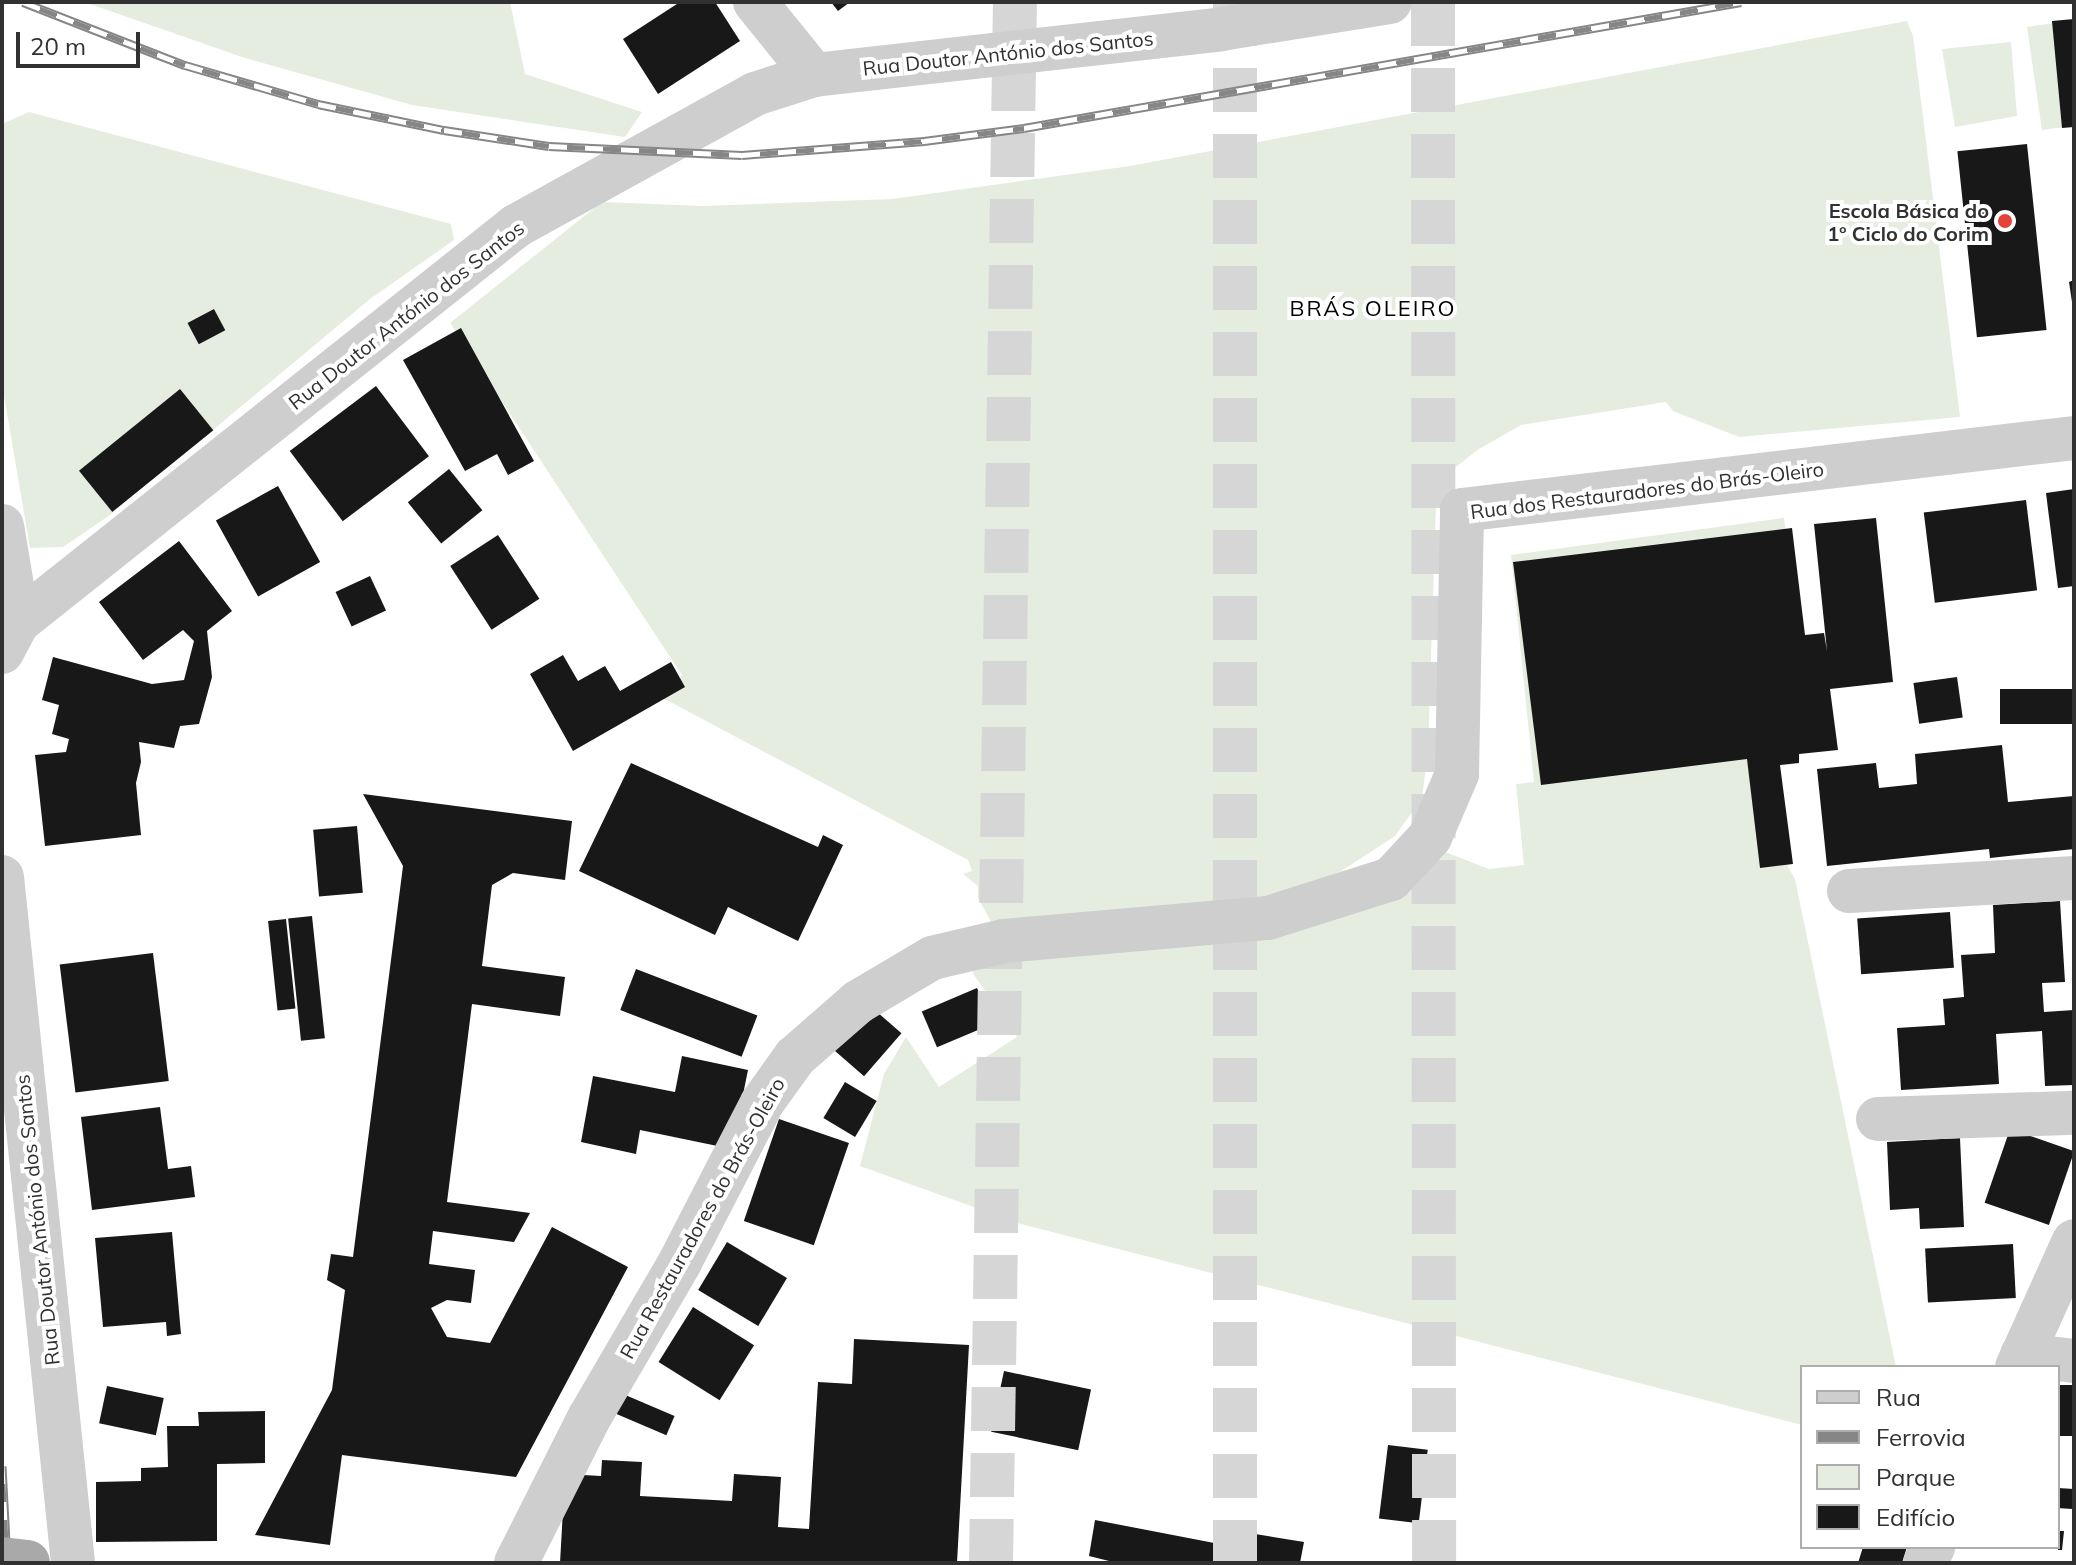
<!DOCTYPE html>
<html>
<head>
<meta charset="utf-8">
<style>
  body { margin:0 }
  #map { position:relative; width:2076px; height:1565px; overflow:hidden; background:#fff; font-family:Mulish,sans-serif }
  div>[style] { position:absolute }
  [style*='--x'] { left:calc(var(--x)*1px); top:calc(var(--y)*1px); width:calc(var(--w)*1px); rotate:calc(var(--a)*1deg) }
  .green>* { inset:0; background:#e5ede0 }
  .building>* { inset:0; background:#181818; transform-origin:0 0 }
  .highway-tunnel>* { height:44px; margin-top:-22px; transform-origin:0; background:repeating-linear-gradient(90deg,#d6d6d6 0 44px,transparent 0 66px) }
  .minor>* { height:44px; margin:-22px; padding:0 22px; transform-origin:22px; border-radius:22px; background:#cecece }
  .rail>* { height:9px; margin-top:-4.5px; transform-origin:0; background:repeating-linear-gradient(90deg,#fff 0 18px,#868686 0 36px); box-sizing:border-box; border-block:2px solid #868686 }
  .major-bridge>* { height:44px; margin:-22px; padding:0 22px; transform-origin:22px; border-radius:22px; background:#a9a9a9 }
  .dots>* { width:22px; height:22px; translate:-50% -50%; box-sizing:border-box; border:4px solid #fff; border-radius:50% }
  span { translate:-50% -50%; white-space:nowrap; text-align:center; line-height:1.15; -webkit-text-stroke:8px #fff; paint-order:stroke }
  .street-label { font-size:20px; color:#313131 }
  .poi-label { font-size:20px; color:#313131; font-weight:700 }
  .right { translate:-100% -50%; text-align:right }
  .neighbourhood-label { font-size:22px; color:#000; letter-spacing:2px }
  .frame { position:absolute; inset:0; border:4px solid #313131; pointer-events:none }
  .legend { position:absolute; left:1800px; top:1365px; width:260px; height:184px; box-sizing:border-box; background:#fff; border:2px solid #adadad; margin:0; padding:10px 14px; list-style:none; font-size:24px; color:#313131 }
  .legend li { display:flex; align-items:center; gap:16px; height:40px }
  .legend b { width:40px; border:2px solid #adadad }
  .scale { position:absolute; left:16px; top:32px; width:124px; height:36px; box-sizing:border-box; border:4px solid #313131; border-top:0; padding-left:10px; font-size:24px; line-height:28px; white-space:nowrap; color:#313131; -webkit-text-stroke:6px #fff; paint-order:stroke }
</style>
</head>
<body>
<div id="map">
  <div class="green">
    <div style="clip-path:polygon(84px 2px,510px 2px,525px 74px,642px 112px,625px 137px,412px 105px,245px 58px)"></div>
    <div style="clip-path:polygon(2074px 20px,2074px 126px,2042px 130px,2027px 27px)"></div>
    <div style="clip-path:polygon(1907px 21px,1913px 36px,1960px 417px,1739px 437px,1673px 411px,1666px 402px,1521px 425px,1479px 449px,1447px 474px,1436px 504px,1428px 752px,1422px 798px,1395px 836px,1317px 887px,1220px 910px,994px 927px,978px 898px,978px 886px,963px 874px,972px 871px,968px 860px,661px 697px,682px 675px,450px 323px,602px 202px,703px 206px,892px 199px,1130px 166px)"></div>
    <div style="clip-path:polygon(2011px 42px,2017px 116px,1955px 127px,1942px 49px)"></div>
    <div style="clip-path:polygon(29px 112px,451px 224px,454px 240px,370px 299px,213px 430px,180px 390px,80px 471px,113px 513px,63px 547px,30px 548px,2px 384px,2px 124px)"></div>
    <div style="clip-path:polygon(1784px 518px,1806px 715px,1790px 725px,1794px 764px,1779px 766px,1788px 867px,1795px 879px,1896px 1367px,1802px 1367px,1802px 1425px,1021px 1224px,860px 1166px,884px 1074px,906px 1037px,939px 1087px,1017px 1037px,972px 972px,986px 959px,1281px 937px,1421px 880px,1440px 850px,1489px 869px,1524px 865px,1516px 784px,1534px 782px,1511px 555px)"></div>
  </div>
  <div class="building">
    <div style="clip-path:polygon(680px 2px,715px 2px,740px 41px,658px 94px,623px 39px)"></div>
    <div style="clip-path:polygon(831px 2px,850px 2px,838px 11px)"></div>
    <div style="clip-path:polygon(2074px 19px,2074px 127px,2062px 128px,2052px 21px)"></div>
    <div style="left:2027px;top:144px;width:187px;height:70px;rotate:84deg"></div>
    <div style="clip-path:polygon(2074px 280px,2074px 302px,2072px 302px,2069px 282px)"></div>
    <div style="left:214px;top:309px;width:24px;height:30px;rotate:62deg"></div>
    <div style="clip-path:polygon(461px 328px,534px 461px,508px 475px,497px 454px,465px 471px,403px 360px)"></div>
    <div style="left:376px;top:386px;width:88px;height:108px;rotate:53deg"></div>
    <div style="left:180px;top:389px;width:53px;height:130px;rotate:51deg"></div>
    <div style="left:449px;top:469px;width:53px;height:53px;rotate:51deg"></div>
    <div style="left:278px;top:486px;width:87px;height:71px;rotate:61deg"></div>
    <div style="clip-path:polygon(2074px 489px,2074px 586px,2058px 588px,2046px 493px)"></div>
    <div style="left:2026px;top:500px;width:91px;height:103px;rotate:83deg"></div>
    <div style="clip-path:polygon(1876px 518px,1893px 682px,1830px 689px,1838px 750px,1799px 754px,1799px 763px,1780px 765px,1793px 864px,1760px 868px,1747px 759px,1541px 785px,1513px 562px,1792px 528px,1805px 635px,1824px 633px,1827px 651px,1814px 524px)"></div>
    <div style="left:498px;top:535px;width:76px;height:57px;rotate:57deg"></div>
    <div style="clip-path:polygon(179px 541px,232px 611px,207px 631px,212px 677px,199px 724px,180px 726px,174px 748px,139px 742px,141px 762px,136px 783px,141px 835px,45px 846px,35px 755px,66px 752px,69px 739px,52px 734px,59px 705px,42px 700px,53px 657px,152px 684px,184px 680px,194px 641px,183px 630px,143px 660px,99px 602px)"></div>
    <div style="left:370px;top:576px;width:38px;height:38px;rotate:65deg"></div>
    <div style="clip-path:polygon(563px 655px,578px 681px,605px 666px,620px 691px,671px 662px,685px 687px,573px 751px,530px 674px)"></div>
    <div style="left:1957px;top:677px;width:41px;height:44px;rotate:82deg"></div>
    <div style="left:2074px;top:689px;width:35px;height:74px;rotate:90deg"></div>
    <div style="clip-path:polygon(2002px 745px,2008px 802px,2074px 796px,2074px 849px,1990px 858px,1989px 849px,1827px 866px,1817px 769px,1876px 763px,1879px 788px,1917px 784px,1915px 754px)"></div>
    <div style="clip-path:polygon(631px 763px,818px 847px,823px 835px,843px 845px,798px 941px,728px 907px,715px 935px,579px 871px)"></div>
    <div style="clip-path:polygon(363px 794px,572px 821px,565px 880px,513px 873px,492px 885px,482px 966px,565px 977px,560px 1016px,472px 1004px,447px 1202px,530px 1213px,514px 1242px,433px 1231px,429px 1264px,475px 1270px,471px 1303px,447px 1300px,431px 1308px,447px 1337px,490px 1343px,552px 1227px,628px 1267px,516px 1477px,342px 1455px,330px 1545px,255px 1535px,332px 1390px,345px 1290px,327px 1280px,331px 1254px,353px 1257px,403px 866px)"></div>
    <div style="left:357px;top:826px;width:67px;height:44px;rotate:85deg"></div>
    <div style="clip-path:polygon(2060px 901px,2065px 982px,2042px 983px,2044px 1012px,2074px 1010px,2074px 1085px,2045px 1086px,2042px 1031px,1996px 1034px,1999px 1084px,1901px 1090px,1897px 1028px,1945px 1025px,1943px 999px,1964px 997px,1961px 955px,1995px 953px,1993px 905px)"></div>
    <div style="left:1950px;top:912px;width:56px;height:93px;rotate:86deg"></div>
    <div style="left:312px;top:916px;width:123px;height:24px;rotate:84deg"></div>
    <div style="left:286px;top:919px;width:90px;height:18px;rotate:84deg"></div>
    <div style="left:153px;top:953px;width:129px;height:94px;rotate:83deg"></div>
    <div style="left:636px;top:969px;width:130px;height:44px;rotate:21deg"></div>
    <div style="left:977px;top:988px;width:39px;height:60px;rotate:67deg"></div>
    <div style="left:869px;top:1005px;width:43px;height:57px;rotate:41deg"></div>
    <div style="clip-path:polygon(682px 1056px,748px 1070px,732px 1149px,640px 1130px,636px 1154px,581px 1142px,593px 1076px,675px 1092px)"></div>
    <div style="left:845px;top:1082px;width:37px;height:42px;rotate:31deg"></div>
    <div style="clip-path:polygon(160px 1107px,168px 1169px,191px 1166px,195px 1197px,92px 1210px,81px 1117px)"></div>
    <div style="left:779px;top:1119px;width:74px;height:108px;rotate:19deg"></div>
    <div style="left:2010px;top:1129px;width:68px;height:78px;rotate:19deg"></div>
    <div style="clip-path:polygon(1960px 1138px,1964px 1227px,1920px 1229px,1919px 1208px,1890px 1210px,1887px 1142px)"></div>
    <div style="clip-path:polygon(172px 1232px,181px 1334px,167px 1336px,166px 1322px,103px 1327px,95px 1238px)"></div>
    <div style="left:727px;top:1242px;width:70px;height:56px;rotate:31deg"></div>
    <div style="left:2013px;top:1244px;width:54px;height:88px;rotate:87deg"></div>
    <div style="left:693px;top:1307px;width:72px;height:65px;rotate:32deg"></div>
    <div style="clip-path:polygon(854px 1339px,969px 1345px,957px 1563px,560px 1563px,565px 1474px,601px 1476px,602px 1460px,642px 1462px,640px 1496px,732px 1501px,734px 1474px,781px 1477px,778px 1527px,809px 1529px,818px 1382px,852px 1384px)"></div>
    <div style="left:1004px;top:1371px;width:89px;height:62px;rotate:12deg"></div>
    <div style="left:2058px;top:1385px;width:16px;height:51px"></div>
    <div style="left:107px;top:1386px;width:58px;height:38px;rotate:12deg"></div>
    <div style="left:623px;top:1394px;width:56px;height:21px;rotate:23deg"></div>
    <div style="clip-path:polygon(265px 1411px,265px 1463px,217px 1464px,217px 1541px,96px 1542px,96px 1482px,141px 1481px,141px 1468px,168px 1467px,167px 1426px,199px 1426px,198px 1412px)"></div>
    <div style="left:1388px;top:1445px;width:40px;height:74px;rotate:7deg"></div>
    <div style="left:2058px;top:1488px;width:16px;height:20px;rotate:4deg"></div>
    <div style="clip-path:polygon(1095px 1520px,1235px 1547px,1237px 1531px,1304px 1542px,1300px 1563px,1117px 1563px,1089px 1556px)"></div>
    <div style="clip-path:polygon(2058px 1531px,2064px 1531px,2062px 1550px,2058px 1550px)"></div>
    <div style="clip-path:polygon(1863px 1547px,1907px 1547px,1902px 1563px,1858px 1563px)"></div>
  </div>
  <div class="highway-tunnel">
    <div style="--x:1235;--y:2;--w:1561;--a:90"></div>
    <div style="--x:1433;--y:2;--w:1561;--a:89.96"></div>
    <div style="--x:991;--y:1563;--w:1561;--a:-89.12"></div>
  </div>
  <div class="minor">
    <div style="--x:755;--y:2;--w:94;--a:51.1"></div>
    <div style="--x:2;--y:526;--w:97;--a:80.5"></div>
    <div style="--x:2;--y:652;--w:34;--a:-62"></div>
    <div style="--x:18;--y:622;--w:636;--a:-38.49"></div>
    <div style="--x:516;--y:226;--w:273;--a:-28.9"></div>
    <div style="--x:755;--y:94;--w:62;--a:-17.9"></div>
    <div style="--x:814;--y:75;--w:410;--a:-6.4"></div>
    <div style="--x:1221;--y:29;--w:171;--a:-9.1"></div>
    <div style="--x:2;--y:877;--w:690;--a:84.09"></div>
    <div style="--x:1849;--y:891;--w:225;--a:-3.3"></div>
    <div style="--x:1878;--y:1119;--w:196;--a:-1.8"></div>
    <div style="--x:2022;--y:1355;--w:52;--a:6.6"></div>
    <div style="--x:2017;--y:1367;--w:138;--a:-65.7"></div>
    <div style="--x:516;--y:1563;--w:162;--a:-63.3"></div>
    <div style="--x:589;--y:1418;--w:181;--a:-59.7"></div>
    <div style="--x:680;--y:1262;--w:179;--a:-62.7"></div>
    <div style="--x:762;--y:1103;--w:57;--a:-54.3"></div>
    <div style="--x:795;--y:1057;--w:84;--a:-41.1"></div>
    <div style="--x:858;--y:1002;--w:86;--a:-30.7"></div>
    <div style="--x:932;--y:958;--w:74;--a:-13.3"></div>
    <div style="--x:1004;--y:941;--w:265;--a:-5"></div>
    <div style="--x:1268;--y:918;--w:129;--a:-17.6"></div>
    <div style="--x:1391;--y:879;--w:57;--a:-47.1"></div>
    <div style="--x:1430;--y:837;--w:69;--a:-66.8"></div>
    <div style="--x:1457;--y:774;--w:264;--a:-88.9"></div>
    <div style="--x:1462;--y:510;--w:616;--a:-6.71"></div>
    <div style="--x:1925;--y:1563;--w:18;--a:-63"></div>
  </div>
  <div class="rail">
    <div style="--x:23;--y:2;--w:174;--a:21.3"></div>
    <div style="--x:185;--y:65;--w:139;--a:16.3"></div>
    <div style="--x:318;--y:104;--w:129;--a:11.7"></div>
    <div style="--x:444;--y:130;--w:106;--a:8.7"></div>
    <div style="--x:549;--y:146;--w:193;--a:2.7"></div>
    <div style="--x:742;--y:155;--w:183;--a:-4.4"></div>
    <div style="--x:924;--y:141;--w:101;--a:-7.4"></div>
    <div style="--x:1024;--y:128;--w:728;--a:-9.97"></div>
    <div style="--x:2;--y:1466;--w:97;--a:87"></div>
  </div>
  <div class="major-bridge">
    <div style="--x:2;--y:1559;--w:26;--a:7"></div>
  </div>
  <div class="dots">
    <div style="left:2005px;top:221px;background:#e34338"></div>
  </div>
  <div class="street-label">
    <span style="left:1008px;top:53px;rotate:-6deg">Rua Doutor António dos Santos</span>
    <span style="left:406px;top:315px;rotate:-38deg">Rua Doutor António dos Santos</span>
    <span style="left:1647px;top:490px;rotate:-7deg">Rua dos Restauradores do Brás-Oleiro</span>
    <span style="left:702px;top:1218px;rotate:-61deg">Rua Restauradores do Brás-Oleiro</span>
    <span style="left:37px;top:1220px;rotate:-96deg">Rua Doutor António dos Santos</span>
  </div>
  <div class="poi-label">
    <span class="right" style="left:1989px;top:222px">Escola Básica do<br>1º Ciclo do Corim</span>
  </div>
  <div class="neighbourhood-label">
    <span style="left:1373px;top:309px">BRÁS OLEIRO</span>
  </div>
  <div class="frame"></div>
  <ul class="legend">
  <li><b style="height:10px;background:#cecece"></b>Rua</li>
  <li><b style="height:10px;background:#868686"></b>Ferrovia</li>
  <li><b style="height:22px;background:#e5ede0"></b>Parque</li>
  <li><b style="height:22px;background:#181818"></b>Edifício</li>
  </ul>
  <div class="scale">20 m</div>
</div>
</body>
</html>
